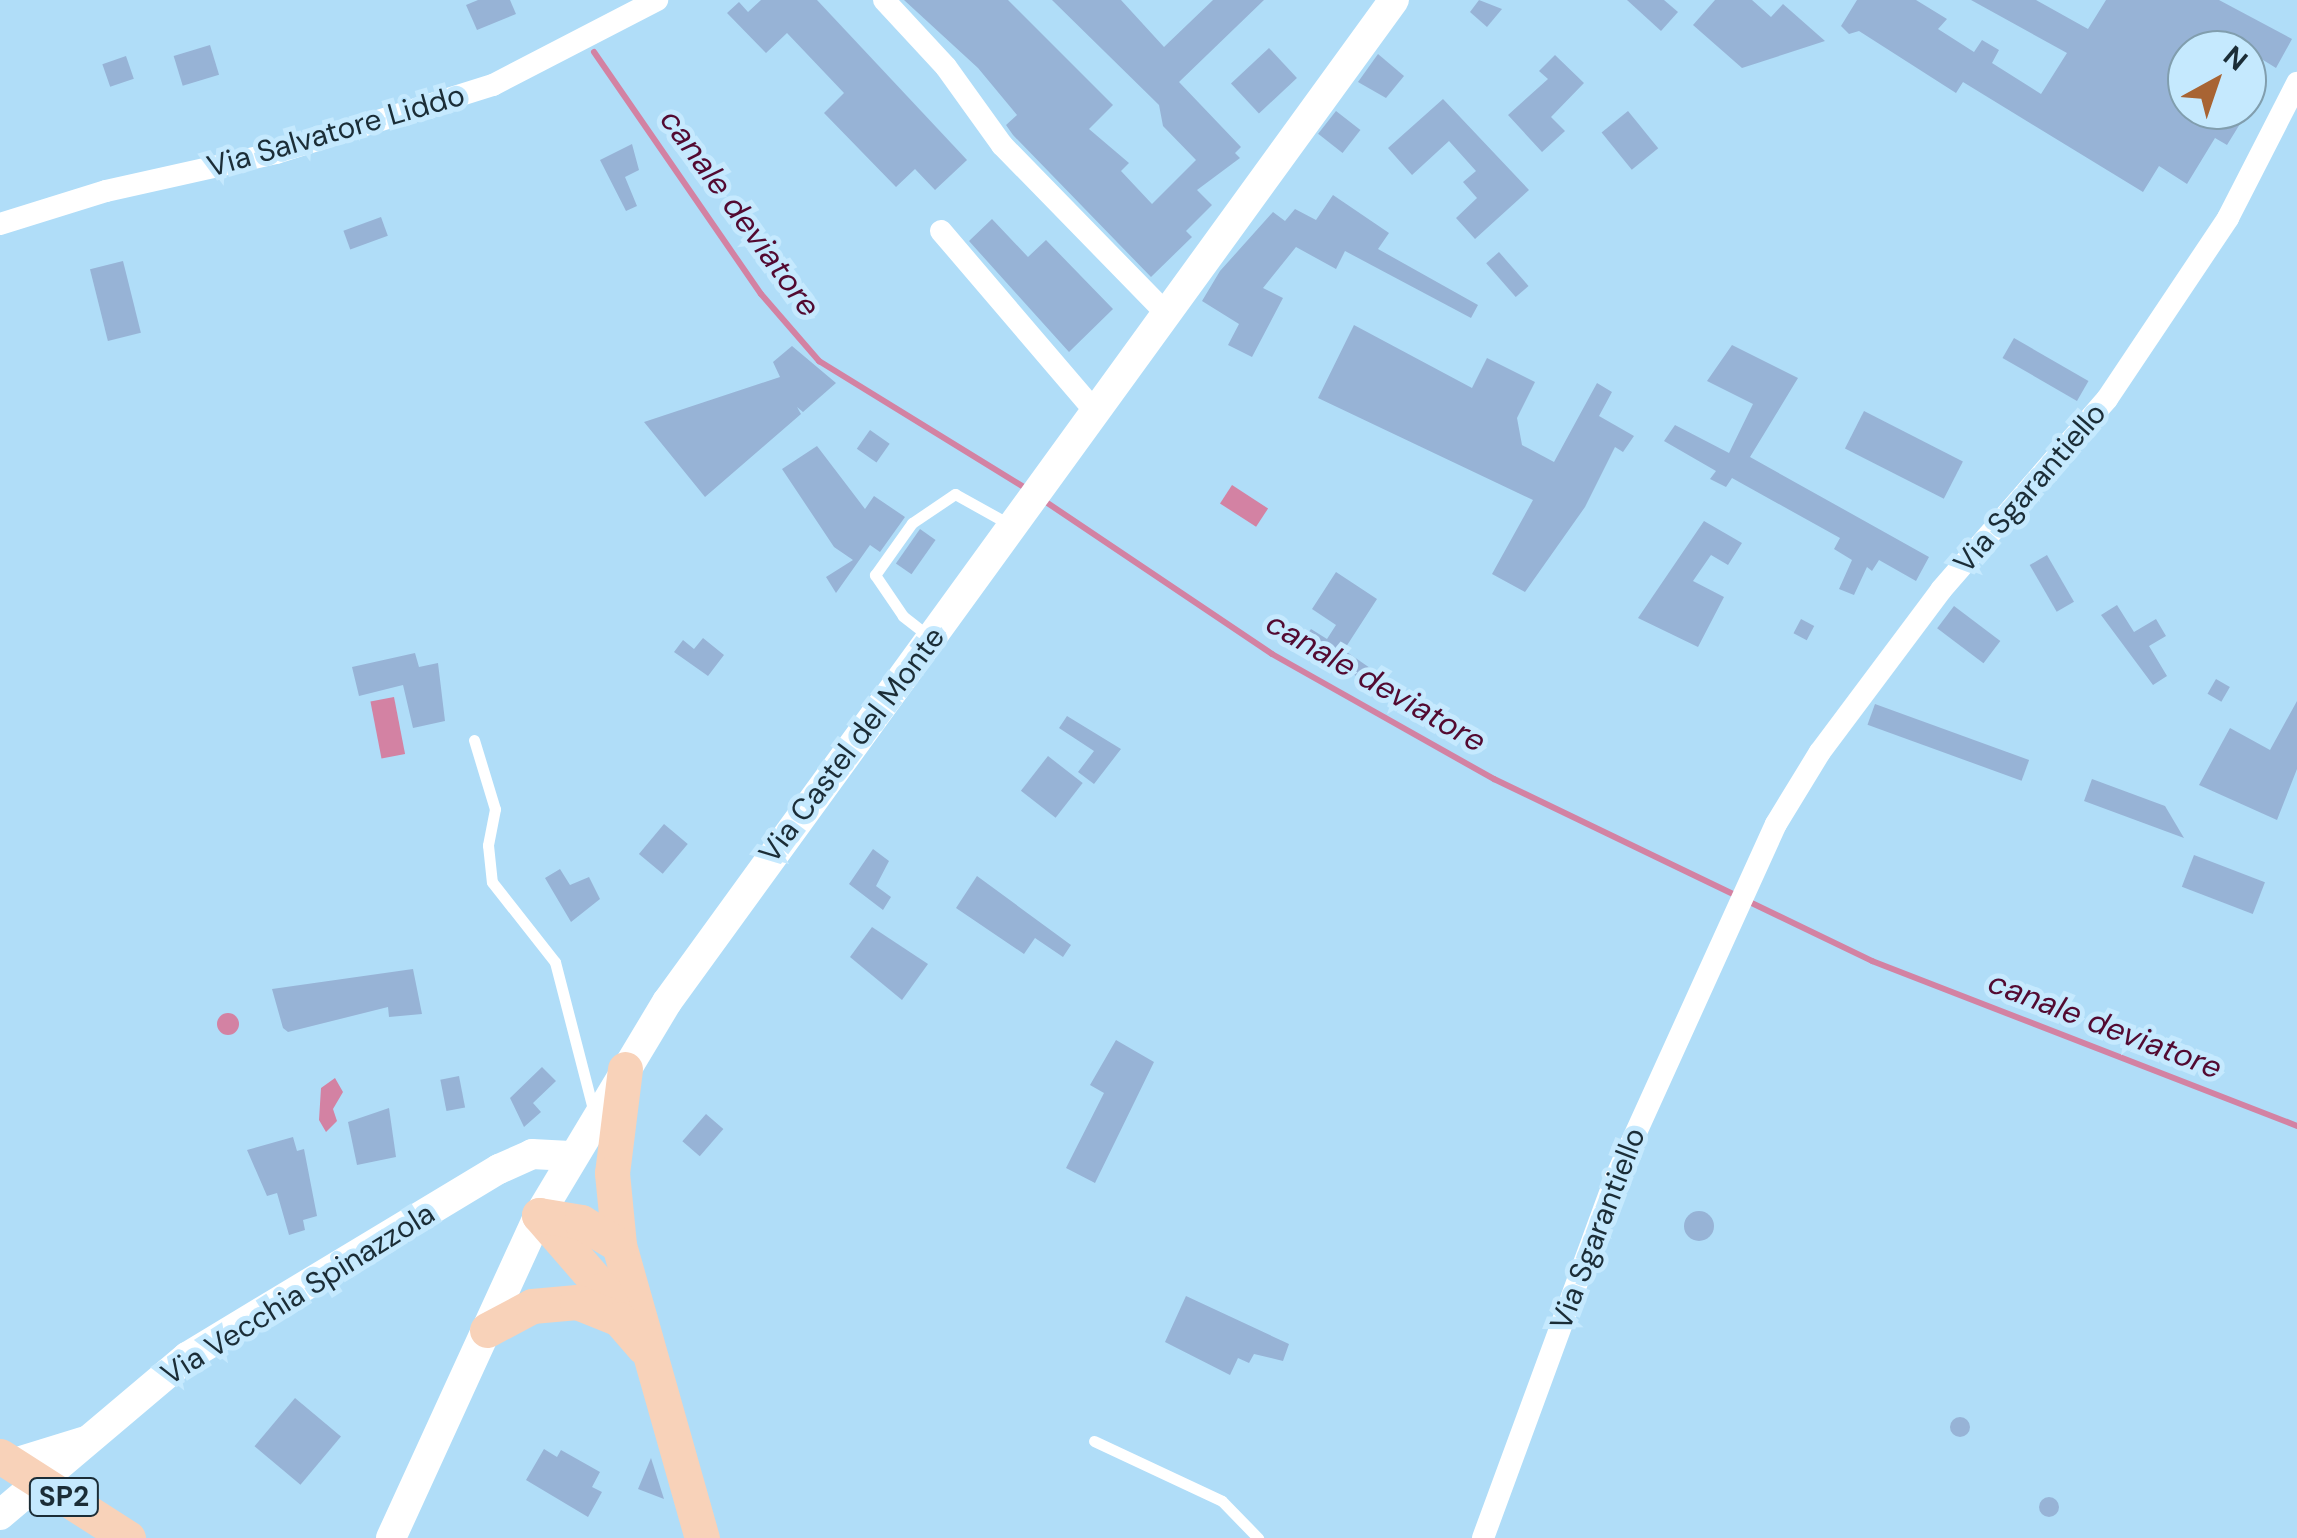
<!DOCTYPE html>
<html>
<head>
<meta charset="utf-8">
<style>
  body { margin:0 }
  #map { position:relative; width:2297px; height:1538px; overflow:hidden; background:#b0ddf8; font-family:"DM Sans",sans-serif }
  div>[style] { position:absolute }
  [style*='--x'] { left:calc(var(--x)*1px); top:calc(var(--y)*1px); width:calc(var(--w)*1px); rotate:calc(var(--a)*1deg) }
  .water>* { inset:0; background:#d382a3; transform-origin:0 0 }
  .round { border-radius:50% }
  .stream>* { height:6px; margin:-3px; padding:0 3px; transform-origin:3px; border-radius:3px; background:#d382a3 }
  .building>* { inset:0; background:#97b3d6; transform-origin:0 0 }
  .lane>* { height:11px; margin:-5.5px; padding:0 5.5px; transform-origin:5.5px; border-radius:5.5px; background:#fff }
  .street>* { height:22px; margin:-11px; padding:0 11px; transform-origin:11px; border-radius:11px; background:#fff }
  .secondary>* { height:30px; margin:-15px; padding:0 15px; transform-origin:15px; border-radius:15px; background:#fff }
  .primary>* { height:35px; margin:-17.5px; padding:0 17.5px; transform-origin:17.5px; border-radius:17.5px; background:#f8d2b9 }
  span { translate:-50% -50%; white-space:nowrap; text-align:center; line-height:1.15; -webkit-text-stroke:10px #c5e9fe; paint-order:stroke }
  .shield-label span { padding:2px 8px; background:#c5e9fe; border:2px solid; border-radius:8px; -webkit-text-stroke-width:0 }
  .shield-label { font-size:28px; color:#1b2d37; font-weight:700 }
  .street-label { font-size:30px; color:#1b2d37 }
  .water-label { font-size:32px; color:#530a31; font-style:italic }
  .north { position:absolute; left:2167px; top:30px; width:100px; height:100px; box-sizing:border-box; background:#c5e9fe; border:2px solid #819eae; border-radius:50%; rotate:40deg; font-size:28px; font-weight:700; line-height:40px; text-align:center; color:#1b2d37 }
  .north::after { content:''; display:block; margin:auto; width:35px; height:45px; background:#a86433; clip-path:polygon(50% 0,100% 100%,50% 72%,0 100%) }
</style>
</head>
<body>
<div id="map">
  <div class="water">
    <div style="left:1232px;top:485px;width:43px;height:22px;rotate:33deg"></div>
    <div style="left:394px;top:697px;width:58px;height:24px;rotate:79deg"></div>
    <div class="round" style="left:217px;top:1013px;width:22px;height:22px"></div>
    <div style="clip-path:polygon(335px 1078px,343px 1092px,333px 1109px,337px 1121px,326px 1132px,319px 1120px,321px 1088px)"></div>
  </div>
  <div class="stream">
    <div style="--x:594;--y:52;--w:294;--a:55.4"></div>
    <div style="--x:761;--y:294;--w:89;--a:49.1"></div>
    <div style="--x:819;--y:361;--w:246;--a:31.6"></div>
    <div style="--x:1043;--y:500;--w:276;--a:33.9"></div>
    <div style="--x:1272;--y:654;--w:255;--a:29.4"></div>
    <div style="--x:1494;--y:779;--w:420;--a:25.7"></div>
    <div style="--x:1872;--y:961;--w:456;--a:21.2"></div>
  </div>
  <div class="building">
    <div style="clip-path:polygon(478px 0,510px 0,516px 14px,477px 30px,466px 5px)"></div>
    <div style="clip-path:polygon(761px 0,817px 0,967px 160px,935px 190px,915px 169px,896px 187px,824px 113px,844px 93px,787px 33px,766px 53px,727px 13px,739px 2px,748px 12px)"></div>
    <div style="clip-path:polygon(904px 0,1008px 0,1113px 105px,1089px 129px,1129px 163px,1121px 171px,1152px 204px,1196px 160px,1163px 126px,1159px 105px,1052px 0,1121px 0,1164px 47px,1213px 0,1264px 0,1179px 82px,1241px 147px,1235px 153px,1240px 158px,1197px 190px,1212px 205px,1186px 231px,1192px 237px,1151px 277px,1013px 135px,1006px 125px,1017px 115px,978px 68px)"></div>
    <div style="clip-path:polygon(1479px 0,1502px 9px,1487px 27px,1470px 12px)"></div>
    <div style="clip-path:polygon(1627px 0,1664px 0,1678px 12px,1661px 31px)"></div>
    <div style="clip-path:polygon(1715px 0,1752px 0,1771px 17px,1783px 4px,1825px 41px,1742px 68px,1693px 25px)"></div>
    <div style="clip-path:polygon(1857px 0,1916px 0,1947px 19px,1938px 29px,1974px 52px,1982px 40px,1999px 50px,1992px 63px,2041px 94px,2067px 53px,1971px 0,2036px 0,2088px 29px,2106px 0,2219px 0,2292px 39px,2276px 68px,2247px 50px,2187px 50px,2187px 110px,2228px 110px,2243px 119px,2227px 145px,2215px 138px,2187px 184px,2159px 166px,2143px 192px,1963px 82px,1956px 93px,1859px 31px,1849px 34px,1841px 26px)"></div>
    <div style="left:210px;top:45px;width:31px;height:38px;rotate:73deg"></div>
    <div style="left:1269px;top:48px;width:41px;height:52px;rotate:47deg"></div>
    <div style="clip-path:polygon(1378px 54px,1404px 76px,1386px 98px,1358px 82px)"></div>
    <div style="clip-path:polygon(1555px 55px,1584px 83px,1551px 117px,1565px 131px,1542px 152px,1508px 115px,1548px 79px,1539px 71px)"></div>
    <div style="left:126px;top:56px;width:24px;height:25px;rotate:71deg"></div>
    <div style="clip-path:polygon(1443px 99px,1529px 190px,1475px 239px,1456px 218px,1477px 198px,1463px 182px,1476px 171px,1449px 141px,1412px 175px,1388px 148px)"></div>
    <div style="left:1336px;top:111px;width:31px;height:29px;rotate:38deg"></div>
    <div style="left:1628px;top:111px;width:48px;height:34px;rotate:51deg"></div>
    <div style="clip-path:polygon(632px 144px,639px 170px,625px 177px,637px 206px,626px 211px,600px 160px)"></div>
    <div style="clip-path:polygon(1333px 195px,1389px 233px,1378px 249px,1478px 305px,1471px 318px,1345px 251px,1336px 269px,1296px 247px,1263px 288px,1283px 298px,1252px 357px,1228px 345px,1239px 324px,1202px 301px,1220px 271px,1273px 212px,1285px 221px,1295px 209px,1316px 220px)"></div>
    <div style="left:381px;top:217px;width:20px;height:40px;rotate:70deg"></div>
    <div style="clip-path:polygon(992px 219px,1028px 257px,1046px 240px,1113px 309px,1069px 352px,969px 241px)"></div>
    <div style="left:1499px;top:252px;width:45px;height:17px;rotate:49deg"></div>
    <div style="left:123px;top:261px;width:74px;height:34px;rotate:76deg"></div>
    <div style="clip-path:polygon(1354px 325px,1472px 388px,1487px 358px,1535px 382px,1517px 418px,1522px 445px,1554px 462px,1597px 383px,1612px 392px,1599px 416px,1634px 436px,1623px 452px,1615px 447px,1585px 507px,1525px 592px,1492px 574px,1533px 500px,1318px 398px)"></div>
    <div style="left:2014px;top:338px;width:86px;height:23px;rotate:30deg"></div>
    <div style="clip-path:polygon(1732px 345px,1798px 378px,1750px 457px,1929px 557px,1916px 581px,1879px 560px,1872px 571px,1867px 567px,1854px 595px,1839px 589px,1852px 560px,1834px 549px,1840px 538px,1732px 478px,1726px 487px,1710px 479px,1716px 471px,1664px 441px,1675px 425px,1729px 453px,1753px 404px,1707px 381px)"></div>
    <div style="clip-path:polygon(792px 346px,836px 383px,803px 412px,797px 407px,801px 414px,705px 497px,644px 422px,780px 377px,773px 362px)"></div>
    <div style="left:1864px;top:411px;width:111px;height:42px;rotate:27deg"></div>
    <div style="left:870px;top:430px;width:24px;height:23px;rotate:35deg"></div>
    <div style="clip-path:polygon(817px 446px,865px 509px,874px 496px,905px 517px,880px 552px,870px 545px,836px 593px,826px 577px,853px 560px,834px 547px,782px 469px)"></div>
    <div style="clip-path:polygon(1704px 521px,1742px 543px,1728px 565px,1711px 555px,1693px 581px,1724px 597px,1698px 647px,1638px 618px)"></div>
    <div style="left:920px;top:529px;width:19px;height:42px;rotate:35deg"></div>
    <div style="left:2047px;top:555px;width:54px;height:20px;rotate:60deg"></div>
    <div style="clip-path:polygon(1336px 572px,1377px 599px,1344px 650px,1370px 668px,1362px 680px,1303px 640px,1311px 629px,1327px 639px,1336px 625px,1312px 609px)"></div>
    <div style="clip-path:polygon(2117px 605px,2134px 632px,2156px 619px,2166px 636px,2149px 646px,2167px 676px,2153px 685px,2101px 615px)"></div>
    <div style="left:1954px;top:606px;width:58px;height:28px;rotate:37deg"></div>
    <div style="left:1801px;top:619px;width:15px;height:16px;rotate:28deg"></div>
    <div style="clip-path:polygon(703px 638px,724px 655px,708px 676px,674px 652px,683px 640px,694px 649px)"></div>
    <div style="clip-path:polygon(415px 653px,419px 667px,438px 663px,445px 721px,413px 728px,403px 685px,359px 696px,352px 667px)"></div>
    <div style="left:2216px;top:679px;width:16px;height:17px;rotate:30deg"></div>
    <div style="clip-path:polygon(2297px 701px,2297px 769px,2277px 820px,2199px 785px,2230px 728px,2270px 750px)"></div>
    <div style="left:1875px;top:704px;width:164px;height:22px;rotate:20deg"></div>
    <div style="clip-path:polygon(1067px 716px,1121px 749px,1094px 784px,1078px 772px,1094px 751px,1059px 728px)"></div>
    <div style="left:1048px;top:756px;width:44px;height:44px;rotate:38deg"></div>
    <div style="clip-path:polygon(2092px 779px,2165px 806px,2184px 838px,2084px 801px)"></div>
    <div style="left:664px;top:824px;width:31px;height:39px;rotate:40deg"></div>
    <div style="clip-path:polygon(873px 849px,889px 861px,876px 886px,891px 897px,883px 910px,849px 884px)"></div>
    <div style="left:2194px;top:855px;width:76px;height:34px;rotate:21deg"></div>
    <div style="clip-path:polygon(560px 869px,570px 885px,589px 877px,600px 899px,571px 922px,545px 878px)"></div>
    <div style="clip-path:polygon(977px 876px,1071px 945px,1063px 957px,1035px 938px,1024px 954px,956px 908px)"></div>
    <div style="clip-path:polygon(872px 927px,928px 964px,902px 1000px,850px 957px)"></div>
    <div style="clip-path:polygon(413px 969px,422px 1014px,389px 1017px,388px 1007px,288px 1032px,283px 1028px,272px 989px)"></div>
    <div style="clip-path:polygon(1116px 1040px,1154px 1062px,1095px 1183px,1066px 1168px,1104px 1093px,1090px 1085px)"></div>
    <div style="clip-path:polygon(542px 1067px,556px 1081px,533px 1103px,541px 1112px,524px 1127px,510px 1098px)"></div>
    <div style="left:459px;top:1076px;width:32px;height:19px;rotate:79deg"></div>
    <div style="clip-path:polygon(389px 1108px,396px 1157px,357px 1165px,348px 1122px)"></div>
    <div style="left:706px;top:1114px;width:23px;height:36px;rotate:41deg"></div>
    <div style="clip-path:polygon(293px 1137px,297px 1151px,304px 1149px,317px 1216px,303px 1220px,305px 1230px,289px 1235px,277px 1193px,267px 1196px,247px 1150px)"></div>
    <div class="round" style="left:1684px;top:1211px;width:30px;height:30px"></div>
    <div style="clip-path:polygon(1186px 1296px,1289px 1344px,1283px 1361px,1254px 1354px,1249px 1363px,1238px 1358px,1230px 1375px,1165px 1342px)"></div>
    <div style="left:295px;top:1398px;width:60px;height:63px;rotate:40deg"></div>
    <div class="round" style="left:1950px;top:1417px;width:20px;height:20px"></div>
    <div style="clip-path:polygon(544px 1449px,557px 1457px,561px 1450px,600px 1472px,592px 1487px,602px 1492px,588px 1517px,526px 1480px)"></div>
    <div style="clip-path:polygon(651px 1458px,664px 1499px,638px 1489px)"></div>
    <div class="round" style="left:2039px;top:1497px;width:20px;height:20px"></div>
  </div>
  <div class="lane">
    <div style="--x:931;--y:638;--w:36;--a:-142"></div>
    <div style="--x:903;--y:616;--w:50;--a:-124.3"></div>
    <div style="--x:875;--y:575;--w:64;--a:-54.6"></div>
    <div style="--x:912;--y:523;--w:52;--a:-34"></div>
    <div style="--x:955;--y:494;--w:62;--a:29.1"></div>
    <div style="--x:474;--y:740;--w:72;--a:73.1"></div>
    <div style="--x:495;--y:809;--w:37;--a:101"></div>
    <div style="--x:488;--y:845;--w:37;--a:84"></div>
    <div style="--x:492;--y:882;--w:102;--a:51.8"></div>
    <div style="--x:555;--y:962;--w:156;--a:75.5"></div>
    <div style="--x:1094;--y:1441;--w:141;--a:25.1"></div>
    <div style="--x:1222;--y:1501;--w:52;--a:45.8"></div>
  </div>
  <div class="street">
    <div style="--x:884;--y:0;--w:91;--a:47.2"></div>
    <div style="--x:946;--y:67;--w:96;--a:54.3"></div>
    <div style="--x:1002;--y:145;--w:233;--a:45.7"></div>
    <div style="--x:0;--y:224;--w:111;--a:-17.3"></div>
    <div style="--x:106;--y:191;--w:174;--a:-12.6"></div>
    <div style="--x:276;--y:153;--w:227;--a:-17.4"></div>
    <div style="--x:493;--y:85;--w:185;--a:-27.4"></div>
    <div style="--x:941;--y:231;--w:237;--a:49.5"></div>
    <div style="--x:1;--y:1463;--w:88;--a:-17.2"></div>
    <div style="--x:1483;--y:1538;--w:380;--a:-69.8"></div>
    <div style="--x:1614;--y:1181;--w:392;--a:-65.6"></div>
    <div style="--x:1776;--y:824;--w:84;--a:-58.6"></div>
    <div style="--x:1820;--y:752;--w:202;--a:-53.2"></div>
    <div style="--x:1941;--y:590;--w:253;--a:-49"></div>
    <div style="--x:2107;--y:399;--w:218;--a:-56.2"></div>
    <div style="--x:2228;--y:218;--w:152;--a:-62.9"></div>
  </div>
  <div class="secondary">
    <div style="--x:0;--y:1515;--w:245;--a:-40.2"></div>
    <div style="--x:187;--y:1357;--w:364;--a:-31.1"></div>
    <div style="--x:499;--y:1169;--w:36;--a:-24"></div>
    <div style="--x:532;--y:1154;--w:38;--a:3"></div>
    <div style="--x:391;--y:1538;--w:355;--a:-65.4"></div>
    <div style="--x:539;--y:1215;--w:249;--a:-59"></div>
    <div style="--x:667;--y:1002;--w:1238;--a:-54.04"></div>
  </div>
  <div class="primary">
    <div style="--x:625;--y:1069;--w:105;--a:97.1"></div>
    <div style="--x:612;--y:1173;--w:72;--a:84.4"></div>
    <div style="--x:619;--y:1245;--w:305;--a:74.2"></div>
    <div style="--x:539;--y:1215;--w:98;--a:49.1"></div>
    <div style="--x:603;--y:1289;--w:34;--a:62"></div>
    <div style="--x:539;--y:1215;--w:43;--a:9.5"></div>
    <div style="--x:581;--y:1222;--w:44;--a:31.2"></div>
    <div style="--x:487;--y:1330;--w:51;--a:-28.1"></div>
    <div style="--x:532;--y:1306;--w:45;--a:-5.1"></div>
    <div style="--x:577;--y:1302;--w:45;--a:22"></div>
    <div style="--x:619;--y:1319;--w:37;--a:49"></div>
    <div style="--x:0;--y:1456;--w:152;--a:32.6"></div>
  </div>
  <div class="shield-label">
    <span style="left:64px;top:1497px">SP2</span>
  </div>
  <div class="street-label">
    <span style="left:336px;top:131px;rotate:-16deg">Via Salvatore Liddo</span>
    <span style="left:2030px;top:488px;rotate:-49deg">Via Sgarantiello</span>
    <span style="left:852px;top:745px;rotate:-53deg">Via Castel del Monte</span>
    <span style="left:1598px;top:1229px;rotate:-69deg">Via Sgarantiello</span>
    <span style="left:298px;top:1294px;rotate:-32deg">Via Vecchia Spinazzola</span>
  </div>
  <div class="water-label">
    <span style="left:740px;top:213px;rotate:54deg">canale deviatore</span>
    <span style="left:1376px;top:682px;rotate:30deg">canale deviatore</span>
    <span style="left:2105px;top:1025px;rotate:21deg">canale deviatore</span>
  </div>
  <div class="north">N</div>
</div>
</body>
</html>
